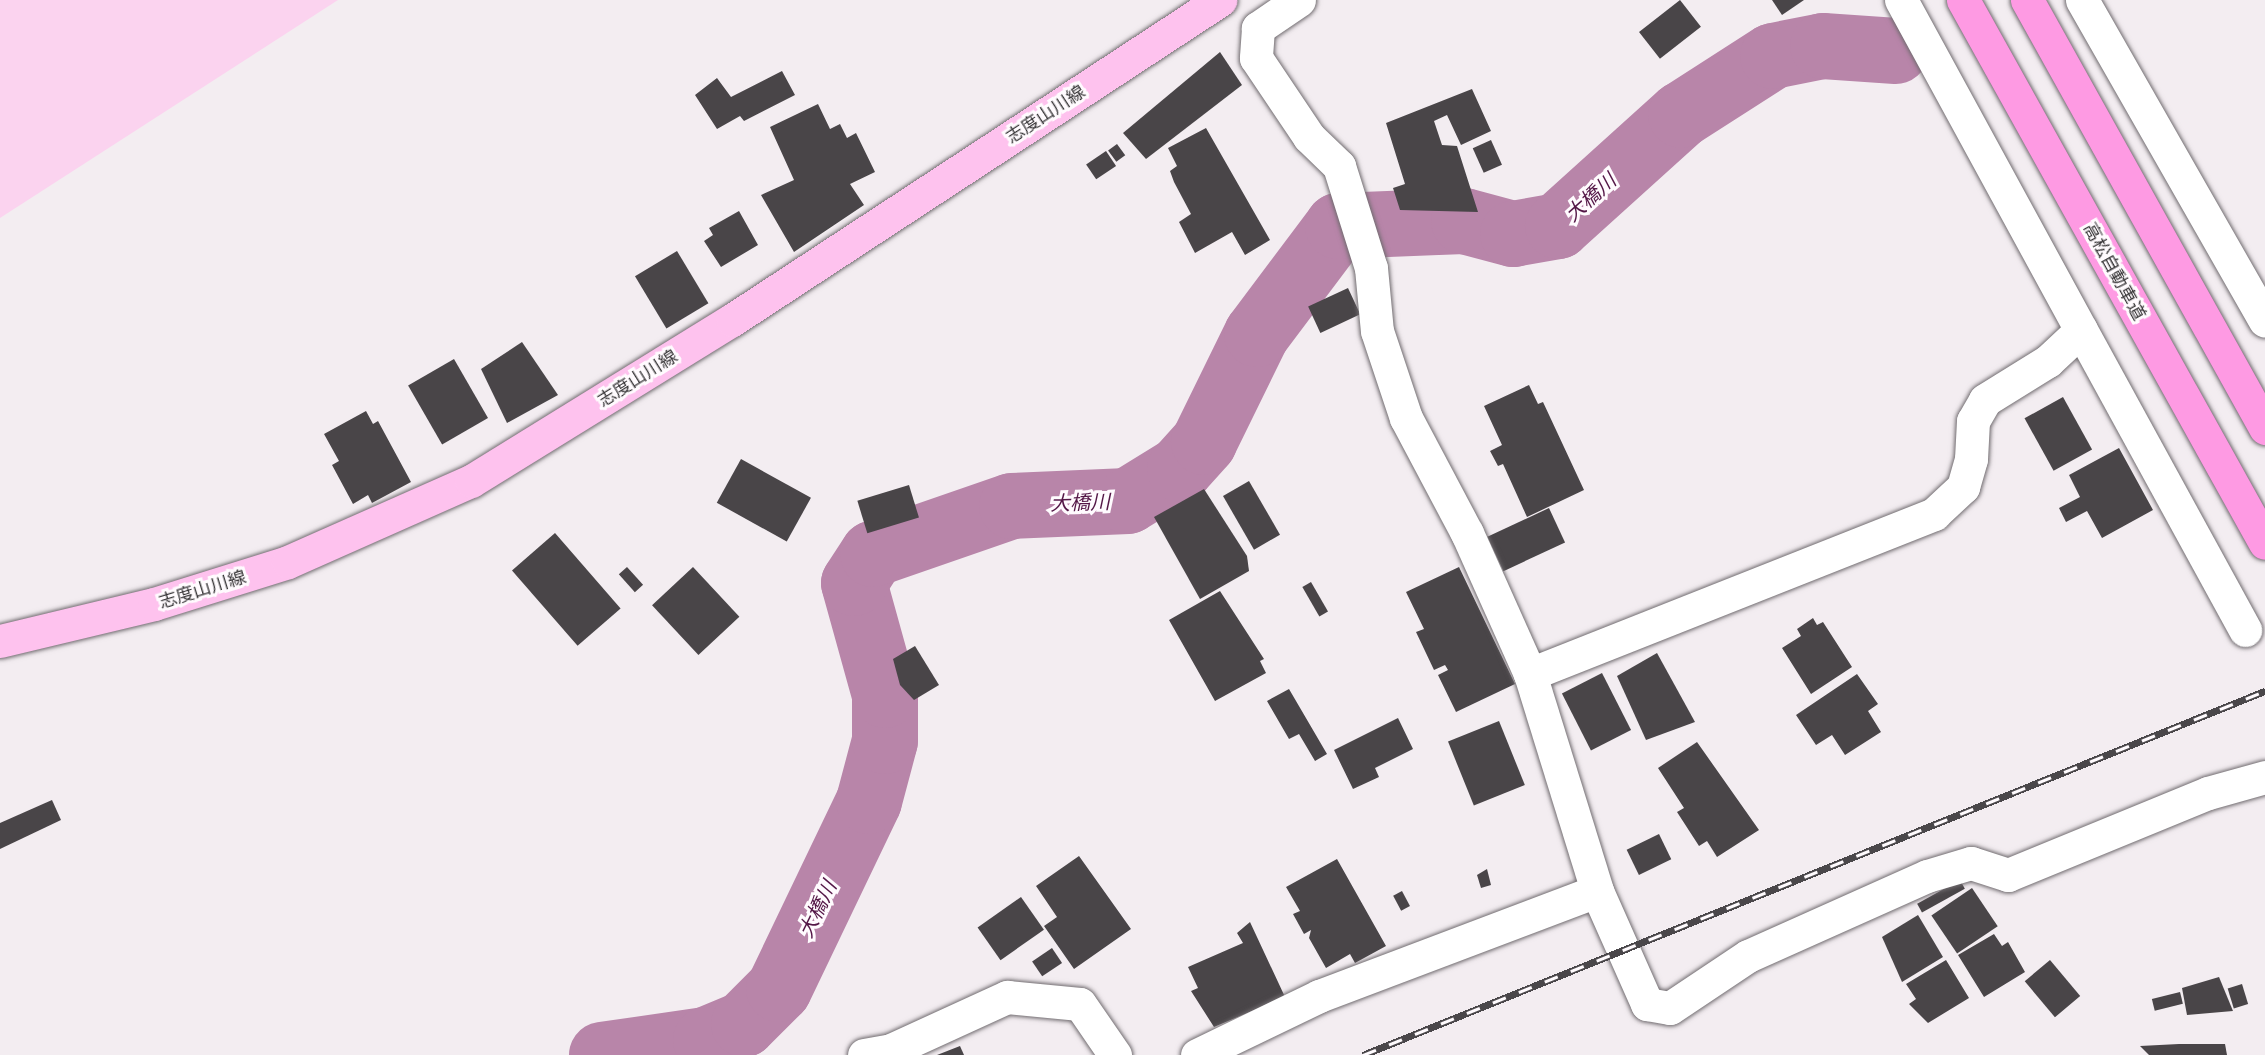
<!DOCTYPE html>
<html>
<head>
<meta charset="utf-8">
<style>
  body { margin:0 }
  #map { position:relative; width:2265px; height:1055px; overflow:hidden; background:#f3edf1; font-family:"Exo 2","Noto Sans JP",sans-serif }
  div>[style] { position:absolute }
  [style*='--x'] { left:calc(var(--x)*1px); top:calc(var(--y)*1px); width:calc(var(--w)*1px); rotate:calc(var(--a)*1deg) }
  .green>* { inset:0; background:#fbd3ef }
  .river>* { height:66px; margin:-33px; padding:0 33px; transform-origin:33px; border-radius:33px; background:#b885a9 }
  .building>* { inset:0; background:#494548; transform-origin:0 0 }
  .roads { filter:drop-shadow(0 0 2px #716c70) drop-shadow(0 0 2px #716c70) }
  .street>* { height:33px; margin:-16.5px; padding:0 16.5px; transform-origin:16.5px; border-radius:16.5px; background:#fff }
  .secondary>* { height:33px; margin:-16.5px; padding:0 16.5px; transform-origin:16.5px; border-radius:16.5px; background:#fff }
  .primary>* { height:33px; margin:-16.5px; padding:0 16.5px; transform-origin:16.5px; border-radius:16.5px; background:#fec2ee }
  .highway>* { height:33px; margin:-16.5px; padding:0 16.5px; transform-origin:16.5px; border-radius:16.5px; background:#fe9ae3 }
  .rail>* { height:7px; margin-top:-3.5px; transform-origin:0; background:repeating-linear-gradient(90deg,#fffbfe 0 14px,#4a474a 0 28px); box-sizing:border-box; border-block:2px solid #4a474a }
  span { translate:-50% -50%; white-space:nowrap; text-align:center; line-height:1.15; -webkit-text-stroke:6px #fffbfe; paint-order:stroke }
  .street-label { font-size:18px; color:#363436 }
  .water-label { font-size:20px; color:#541747; font-style:italic }
</style>
</head>
<body>
<div id="map">
  <div class="green">
    <div style="clip-path:polygon(0 0,338px 0,0 218px)"></div>
  </div>
  <div class="river">
    <div style="--x:602;--y:1055;--w:105;--a:-8.2"></div>
    <div style="--x:706;--y:1040;--w:41;--a:-22.8"></div>
    <div style="--x:744;--y:1024;--w:49;--a:-45"></div>
    <div style="--x:779;--y:989;--w:208;--a:-64.4"></div>
    <div style="--x:869;--y:801;--w:62;--a:-75.1"></div>
    <div style="--x:885;--y:741;--w:46;--a:-90"></div>
    <div style="--x:885;--y:695;--w:116;--a:-105.5"></div>
    <div style="--x:854;--y:583;--w:35;--a:-57"></div>
    <div style="--x:873;--y:554;--w:147;--a:-19.1"></div>
    <div style="--x:1012;--y:506;--w:116;--a:-2.5"></div>
    <div style="--x:1128;--y:501;--w:61;--a:-31.6"></div>
    <div style="--x:1180;--y:469;--w:36;--a:-48"></div>
    <div style="--x:1204;--y:442;--w:120;--a:-63.9"></div>
    <div style="--x:1257;--y:334;--w:135;--a:-53.1"></div>
    <div style="--x:1338;--y:226;--w:126;--a:-2.3"></div>
    <div style="--x:1464;--y:221;--w:51;--a:14.9"></div>
    <div style="--x:1513;--y:234;--w:46;--a:-10.1"></div>
    <div style="--x:1558;--y:226;--w:166;--a:-42.1"></div>
    <div style="--x:1681;--y:115;--w:109;--a:-32.7"></div>
    <div style="--x:1773;--y:56;--w:51;--a:-11.3"></div>
    <div style="--x:1823;--y:46;--w:73;--a:3.9"></div>
  </div>
  <div class="building">
    <div style="left:1680px;top:0;width:34px;height:52px;rotate:52deg"></div>
    <div style="clip-path:polygon(1772px 0,1804px 0,1782px 15px)"></div>
    <div style="clip-path:polygon(1220px 52px,1242px 85px,1146px 159px,1123px 133px)"></div>
    <div style="clip-path:polygon(782px 71px,795px 95px,744px 121px,740px 116px,717px 129px,695px 95px,717px 78px,731px 97px)"></div>
    <div style="clip-path:polygon(1472px 89px,1491px 131px,1461px 145px,1447px 115px,1434px 121px,1442px 145px,1457px 146px,1478px 212px,1400px 210px,1393px 188px,1405px 184px,1386px 123px)"></div>
    <div style="clip-path:polygon(818px 104px,830px 129px,840px 124px,847px 138px,856px 133px,875px 172px,850px 184px,864px 205px,794px 252px,761px 195px,794px 180px,770px 127px)"></div>
    <div style="clip-path:polygon(1206px 128px,1270px 240px,1245px 255px,1232px 232px,1195px 253px,1179px 222px,1191px 214px,1174px 182px,1170px 171px,1177px 166px,1168px 148px)"></div>
    <div style="left:1491px;top:140px;width:27px;height:20px;rotate:66deg"></div>
    <div style="left:1117px;top:144px;width:14px;height:11px;rotate:54deg"></div>
    <div style="left:1106px;top:151px;width:18px;height:24px;rotate:56deg"></div>
    <div style="clip-path:polygon(739px 211px,758px 245px,721px 267px,704px 241px,713px 235px,709px 228px)"></div>
    <div style="left:677px;top:251px;width:61px;height:49px;rotate:59deg"></div>
    <div style="left:1348px;top:288px;width:29px;height:44px;rotate:65deg"></div>
    <div style="clip-path:polygon(522px 342px,558px 395px,507px 423px,481px 369px)"></div>
    <div style="left:454px;top:359px;width:68px;height:53px;rotate:60deg"></div>
    <div style="clip-path:polygon(1529px 385px,1538px 404px,1543px 402px,1584px 490px,1527px 517px,1503px 464px,1498px 466px,1490px 451px,1502px 445px,1484px 406px)"></div>
    <div style="left:2063px;top:397px;width:60px;height:44px;rotate:61deg"></div>
    <div style="clip-path:polygon(366px 411px,373px 424px,378px 421px,411px 482px,372px 503px,368px 495px,353px 504px,332px 465px,339px 461px,324px 434px)"></div>
    <div style="clip-path:polygon(2119px 448px,2153px 510px,2102px 538px,2087px 511px,2066px 522px,2059px 508px,2080px 497px,2069px 475px)"></div>
    <div style="left:741px;top:459px;width:80px;height:50px;rotate:29deg"></div>
    <div style="left:1249px;top:481px;width:62px;height:30px;rotate:60deg"></div>
    <div style="left:909px;top:485px;width:34px;height:54px;rotate:73deg"></div>
    <div style="clip-path:polygon(1204px 489px,1247px 556px,1249px 571px,1200px 599px,1154px 517px)"></div>
    <div style="left:1549px;top:508px;width:38px;height:68px;rotate:65deg"></div>
    <div style="left:555px;top:533px;width:100px;height:57px;rotate:49deg"></div>
    <div style="left:627px;top:567px;width:24px;height:11px;rotate:48deg"></div>
    <div style="left:693px;top:567px;width:68px;height:56px;rotate:47deg"></div>
    <div style="clip-path:polygon(1459px 567px,1515px 684px,1456px 712px,1438px 675px,1448px 670px,1445px 665px,1434px 670px,1416px 632px,1424px 629px,1406px 592px)"></div>
    <div style="left:1311px;top:582px;width:34px;height:10px;rotate:60deg"></div>
    <div style="clip-path:polygon(1220px 591px,1264px 659px,1260px 661px,1266px 673px,1215px 701px,1169px 620px)"></div>
    <div style="clip-path:polygon(1813px 618px,1817px 625px,1823px 622px,1852px 667px,1811px 694px,1782px 648px,1801px 636px,1797px 629px)"></div>
    <div style="clip-path:polygon(915px 646px,939px 685px,914px 700px,900px 685px,893px 659px)"></div>
    <div style="clip-path:polygon(1657px 653px,1695px 722px,1646px 740px,1617px 676px)"></div>
    <div style="left:1602px;top:673px;width:64px;height:45px;rotate:63deg"></div>
    <div style="clip-path:polygon(1857px 674px,1878px 704px,1868px 711px,1881px 732px,1845px 755px,1832px 735px,1816px 745px,1796px 715px)"></div>
    <div style="clip-path:polygon(1289px 689px,1327px 754px,1315px 761px,1299px 734px,1289px 739px,1267px 701px)"></div>
    <div style="clip-path:polygon(1398px 718px,1413px 749px,1375px 768px,1379px 777px,1353px 789px,1334px 750px)"></div>
    <div style="left:1499px;top:721px;width:69px;height:55px;rotate:68deg"></div>
    <div style="clip-path:polygon(1697px 742px,1759px 830px,1717px 857px,1707px 841px,1699px 846px,1677px 812px,1684px 808px,1658px 768px)"></div>
    <div style="clip-path:polygon(52px 800px,61px 820px,0 849px,0 823px)"></div>
    <div style="left:1659px;top:834px;width:28px;height:36px;rotate:64deg"></div>
    <div style="clip-path:polygon(1079px 856px,1131px 929px,1074px 969px,1044px 926px,1057px 917px,1036px 886px)"></div>
    <div style="clip-path:polygon(1337px 859px,1386px 946px,1355px 963px,1350px 954px,1326px 968px,1309px 938px,1311px 930px,1304px 934px,1293px 914px,1300px 911px,1286px 887px)"></div>
    <div style="clip-path:polygon(1487px 869px,1491px 885px,1481px 888px,1477px 875px)"></div>
    <div style="left:1960px;top:880px;width:10px;height:49px;rotate:61deg"></div>
    <div style="left:1972px;top:888px;width:46px;height:49px;rotate:56deg"></div>
    <div style="left:1402px;top:891px;width:17px;height:10px;rotate:62deg"></div>
    <div style="left:1021px;top:897px;width:40px;height:53px;rotate:55deg"></div>
    <div style="clip-path:polygon(1918px 915px,1943px 957px,1902px 982px,1882px 937px)"></div>
    <div style="clip-path:polygon(1250px 922px,1285px 997px,1214px 1027px,1191px 991px,1198px 988px,1188px 967px,1243px 943px,1237px 933px)"></div>
    <div style="clip-path:polygon(1994px 934px,2002px 946px,2008px 942px,2025px 972px,1984px 997px,1958px 955px)"></div>
    <div style="left:1052px;top:948px;width:18px;height:24px;rotate:56deg"></div>
    <div style="clip-path:polygon(1946px 960px,1969px 998px,1928px 1023px,1909px 1004px,1916px 999px,1906px 984px)"></div>
    <div style="left:2050px;top:960px;width:47px;height:33px;rotate:50deg"></div>
    <div style="clip-path:polygon(2219px 977px,2233px 1011px,2187px 1015px,2182px 988px)"></div>
    <div style="left:2242px;top:984px;width:21px;height:15px;rotate:73deg"></div>
    <div style="left:2180px;top:992px;width:12px;height:29px;rotate:76deg"></div>
    <div style="clip-path:polygon(2179px 1044px,2225px 1044px,2227px 1055px,2149px 1055px,2140px 1046px)"></div>
    <div style="clip-path:polygon(960px 1046px,964px 1055px,937px 1055px)"></div>
  </div>
  <div class="roads">
    <div class="street">
      <div style="--x:1299;--y:0;--w:50;--a:145.7"></div>
      <div style="--x:1258;--y:28;--w:30;--a:94"></div>
      <div style="--x:1256;--y:58;--w:95;--a:56.1"></div>
      <div style="--x:1309;--y:137;--w:42;--a:44"></div>
      <div style="--x:1339;--y:166;--w:107;--a:72.6"></div>
      <div style="--x:1371;--y:268;--w:63;--a:84.6"></div>
      <div style="--x:1377;--y:331;--w:92;--a:71.6"></div>
      <div style="--x:1406;--y:418;--w:130;--a:62.1"></div>
      <div style="--x:1467;--y:533;--w:154;--a:65.9"></div>
      <div style="--x:1530;--y:674;--w:227;--a:72.8"></div>
      <div style="--x:1597;--y:891;--w:124;--a:66.1"></div>
      <div style="--x:1647;--y:1004;--w:23;--a:10"></div>
      <div style="--x:1670;--y:1008;--w:94;--a:-33.7"></div>
      <div style="--x:1748;--y:956;--w:196;--a:-24.1"></div>
      <div style="--x:1927;--y:876;--w:46;--a:-16.5"></div>
      <div style="--x:1971;--y:863;--w:39;--a:18"></div>
      <div style="--x:2008;--y:875;--w:216;--a:-22.3"></div>
      <div style="--x:2208;--y:793;--w:59;--a:-15.7"></div>
      <div style="--x:2081;--y:330;--w:342;--a:61.3"></div>
      <div style="--x:1530;--y:674;--w:435;--a:-21.6"></div>
      <div style="--x:1934;--y:514;--w:40;--a:-43"></div>
      <div style="--x:1963;--y:487;--w:29;--a:-74"></div>
      <div style="--x:1971;--y:459;--w:38;--a:-87"></div>
      <div style="--x:1973;--y:421;--w:24;--a:-60"></div>
      <div style="--x:1985;--y:400;--w:74;--a:-31.8"></div>
      <div style="--x:2048;--y:361;--w:45;--a:-43.2"></div>
      <div style="--x:2081;--y:330;--w:376;--a:-118.6"></div>
      <div style="--x:864;--y:1055;--w:27;--a:-10"></div>
      <div style="--x:891;--y:1050;--w:128;--a:-24.6"></div>
      <div style="--x:1007;--y:997;--w:73;--a:5.5"></div>
      <div style="--x:1080;--y:1004;--w:62;--a:55.5"></div>
      <div style="--x:1197;--y:1055;--w:136;--a:-25.8"></div>
      <div style="--x:1319;--y:996;--w:297;--a:-20.7"></div>
    </div>
    <div class="secondary">
      <div style="--x:2082;--y:0;--w:369;--a:60.3"></div>
    </div>
    <div class="primary">
      <div style="--x:0;--y:641;--w:158;--a:-13.5"></div>
      <div style="--x:154;--y:604;--w:140;--a:-17.4"></div>
      <div style="--x:288;--y:562;--w:200;--a:-23.9"></div>
      <div style="--x:471;--y:481;--w:307;--a:-31.7"></div>
      <div style="--x:732;--y:320;--w:584;--a:-33.25"></div>
    </div>
    <div class="highway">
      <div style="--x:1963;--y:0;--w:621;--a:60.92"></div>
      <div style="--x:2027;--y:0;--w:490;--a:60.9"></div>
    </div>
  </div>
  <div class="rail">
    <div style="--x:1363;--y:1055;--w:973;--a:-21.98"></div>
  </div>
  <div class="street-label">
    <span style="left:1045px;top:114px;rotate:-33deg">志度山川線</span>
    <span style="left:2115px;top:271px;rotate:61deg">高松自動車道</span>
    <span style="left:637px;top:378px;rotate:-32deg">志度山川線</span>
    <span style="left:202px;top:589px;rotate:-17deg">志度山川線</span>
  </div>
  <div class="water-label">
    <span style="left:1590px;top:197px;rotate:-42deg">大橋川</span>
    <span style="left:1080px;top:502px;rotate:-2deg">大橋川</span>
    <span style="left:817px;top:909px;rotate:-64deg">大橋川</span>
  </div>
</div>
</body>
</html>
